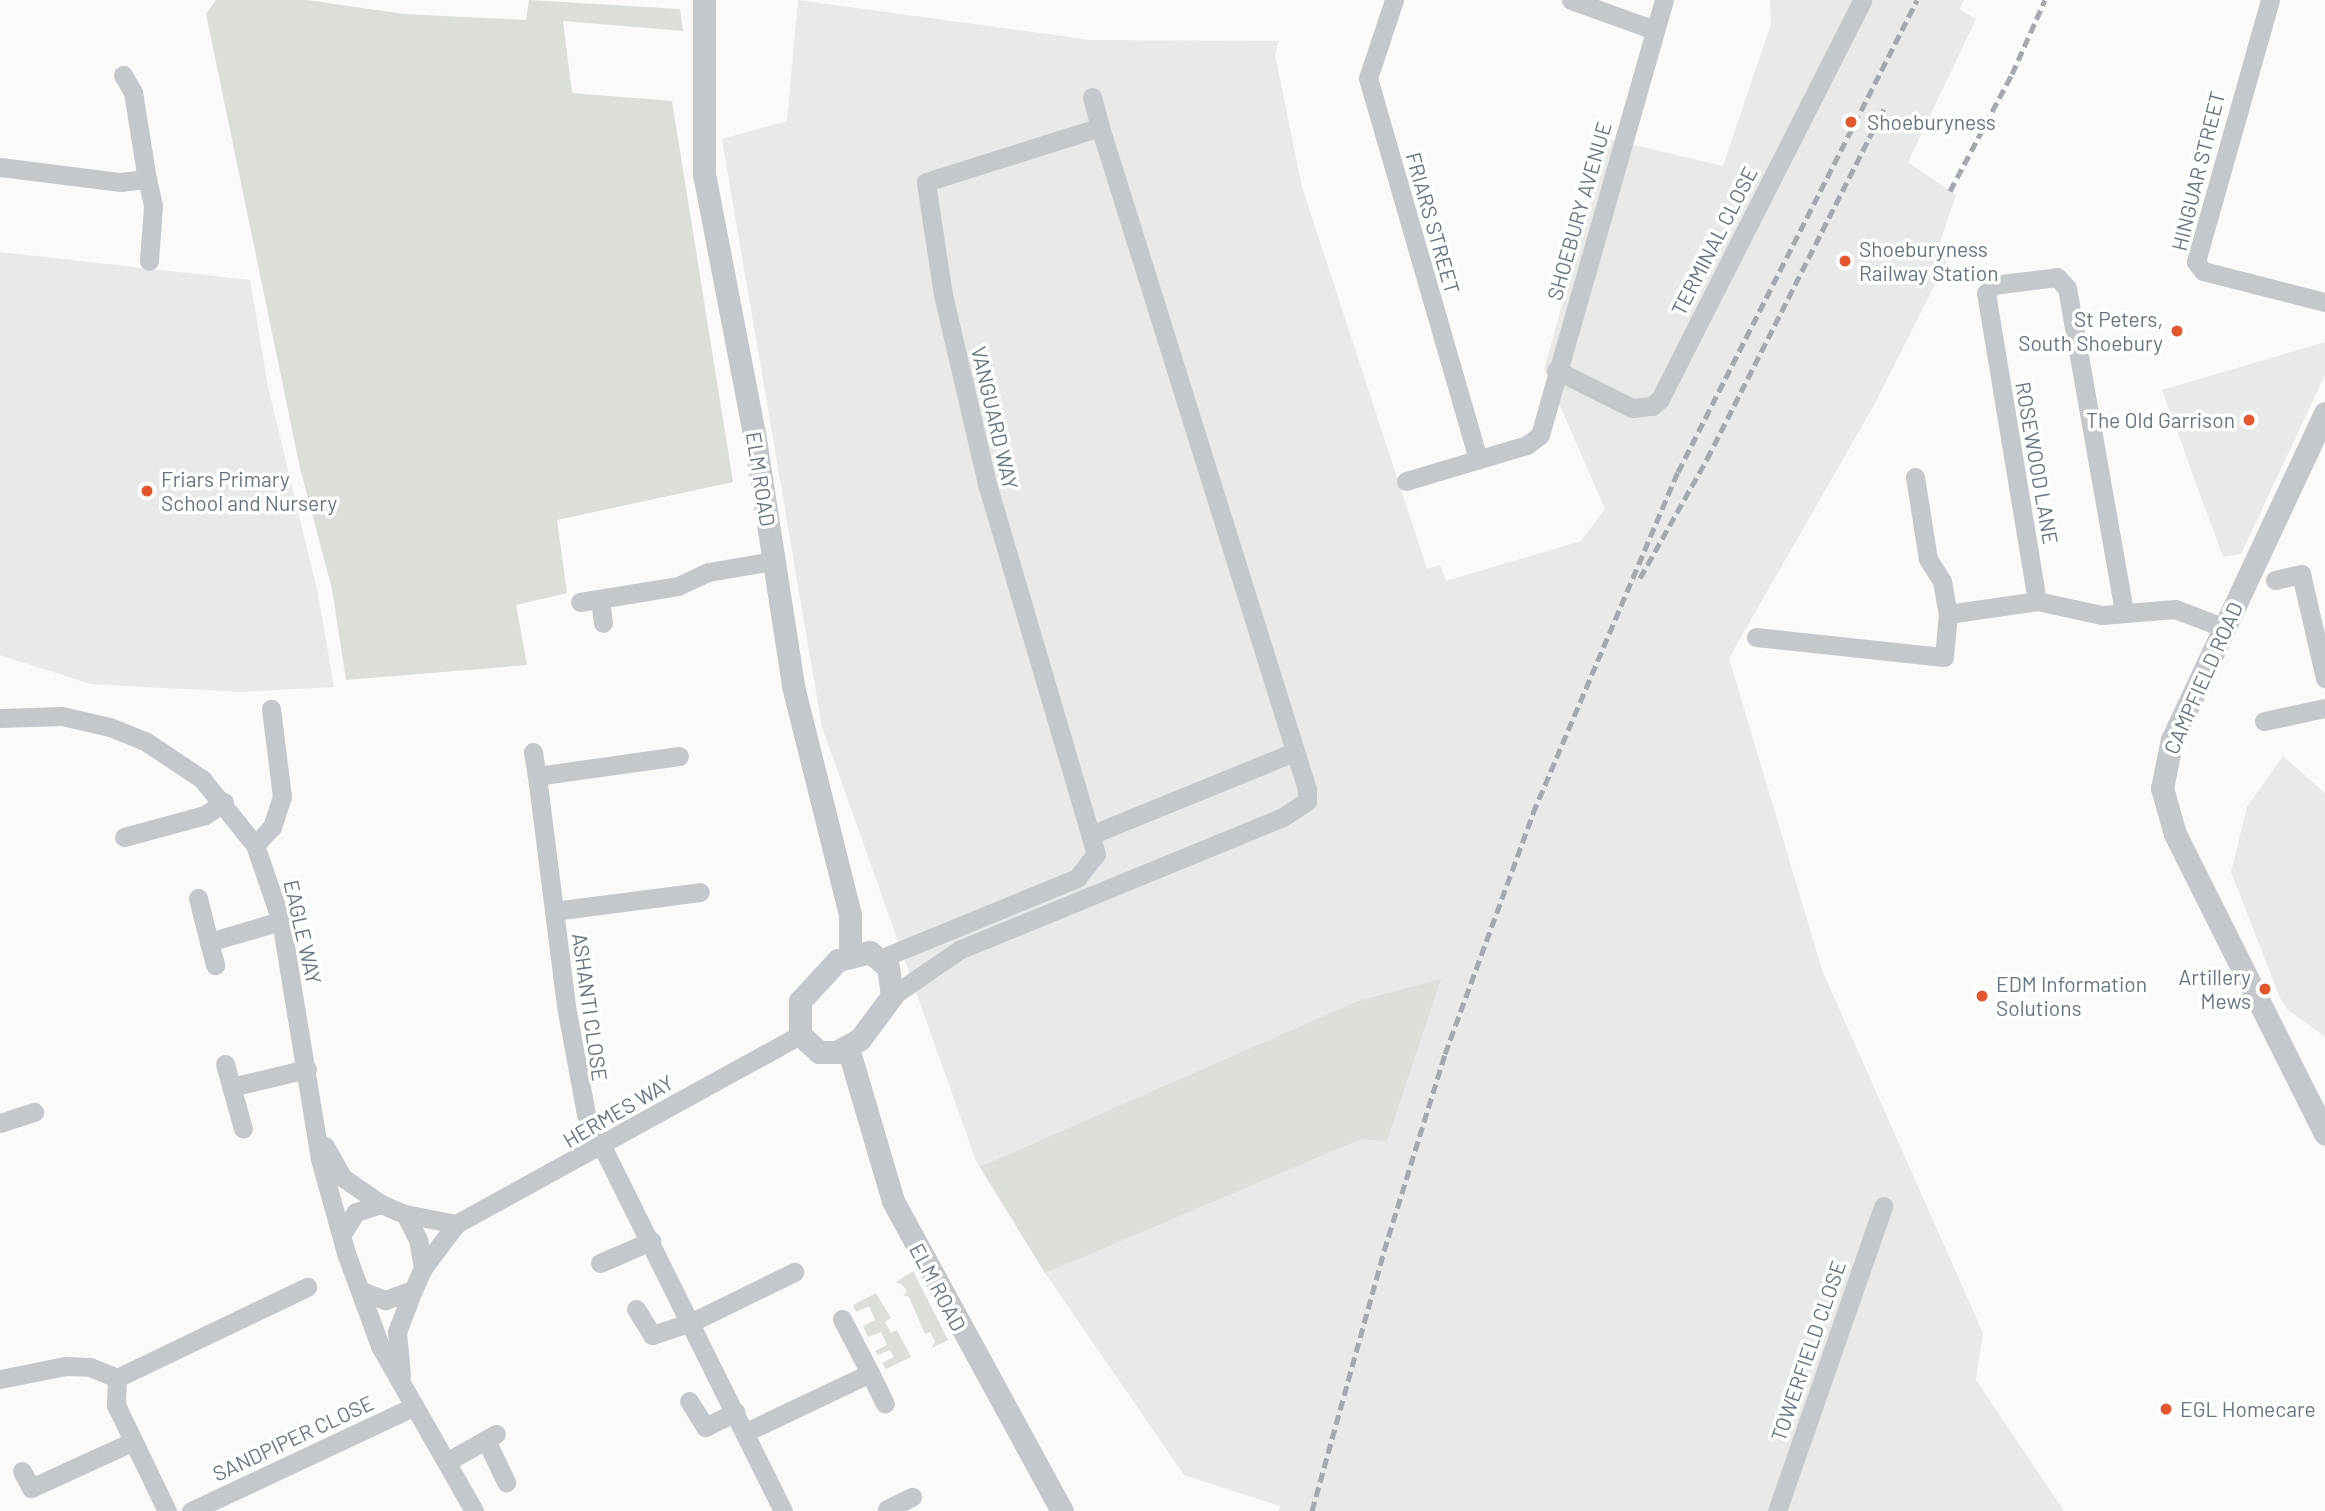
<!DOCTYPE html>
<html>
<head>
<meta charset="utf-8">
<style>
  body { margin:0 }
  #map { position:relative; width:2325px; height:1511px; overflow:hidden; background:#fafaf8; font-family:Barlow,sans-serif }
  div>[style] { position:absolute }
  [style*='--x'] { left:calc(var(--x)*1px); top:calc(var(--y)*1px); width:calc(var(--w)*1px); rotate:calc(var(--a)*1deg) }
  .built>* { inset:0; background:#e8e9e9 }
  .green>* { inset:0; background:#dadfd7 }
  .minor>* { height:19px; margin:-9.5px; padding:0 9.5px; transform-origin:9.5px; border-radius:9.5px; background:#c3c8cc }
  .tertiary>* { height:23px; margin:-11.5px; padding:0 11.5px; transform-origin:11.5px; border-radius:11.5px; background:#c3c8cc }
  .rail>* { height:5px; margin-top:-2.5px; transform-origin:0; background:repeating-linear-gradient(90deg,#a2aab0 0 10px,transparent 0 15px) }
  .dots>* { width:19px; height:19px; translate:-50% -50%; box-sizing:border-box; border:4px solid #fff; border-radius:50% }
  span { translate:-50% -50%; white-space:nowrap; text-align:center; line-height:1.15; -webkit-text-stroke:7px #fff; paint-order:stroke }
  .poi-label { font-size:21px; color:#657683 }
  .left { translate:0 -50%; text-align:left }
  .right { translate:-100% -50%; text-align:right }
  .street-label { font-size:21px; color:#657683 }
</style>
</head>
<body>
<div id="map">
  <div class="built">
    <div style="clip-path:polygon(798px 0,1091px 40px,1279px 41px,1275px 55px,1302px 187px,1427px 569px,1440px 565px,1446px 581px,1581px 541px,1605px 509px,1544px 369px,1609px 139px,1723px 166px,1771px 24px,1770px 0,1964px 0,1959px 9px,1976px 19px,1908px 162px,1956px 195px,1937px 251px,1950px 255px,1874px 405px,1729px 658px,1822px 970px,1983px 1333px,1976px 1380px,2064px 1511px,1279px 1511px,1280px 1506px,1184px 1475px,1045px 1273px,976px 1161px,822px 727px,722px 139px,787px 121px)"></div>
    <div style="clip-path:polygon(0 252px,250px 280px,268px 387px,318px 594px,334px 687px,242px 692px,90px 684px,0 655px)"></div>
    <div style="clip-path:polygon(2325px 342px,2325px 375px,2241px 554px,2223px 557px,2162px 390px)"></div>
    <div style="clip-path:polygon(2283px 756px,2325px 793px,2325px 1037px,2287px 1009px,2280px 998px,2231px 872px,2247px 807px)"></div>
  </div>
  <div class="green">
    <div style="clip-path:polygon(216px 0,307px 0,404px 14px,526px 20px,529px 0,680px 9px,683px 31px,563px 21px,572px 93px,672px 101px,733px 482px,557px 520px,567px 593px,516px 605px,527px 665px,346px 680px,332px 589px,300px 468px,206px 14px)"></div>
    <div style="clip-path:polygon(1441px 979px,1387px 1141px,1361px 1139px,1045px 1273px,980px 1167px,1358px 1001px)"></div>
    <div style="clip-path:polygon(913px 1271px,948px 1340px,932px 1348px,935px 1341px,930px 1332px,925px 1334px,909px 1297px,903px 1295px,907px 1292px,903px 1285px,896px 1282px)"></div>
    <div style="clip-path:polygon(876px 1293px,891px 1318px,885px 1322px,891px 1333px,897px 1330px,911px 1357px,886px 1369px,882px 1363px,894px 1357px,890px 1350px,878px 1355px,875px 1351px,887px 1345px,881px 1332px,868px 1337px,863px 1326px,875px 1320px,869px 1306px,856px 1312px,853px 1305px)"></div>
  </div>
  <div class="minor">
    <div style="--x:1394;--y:0;--w:82;--a:108.4"></div>
    <div style="--x:1368;--y:78;--w:397;--a:73.9"></div>
    <div style="--x:1571;--y:0;--w:89;--a:19.7"></div>
    <div style="--x:2270;--y:0;--w:272;--a:105.8"></div>
    <div style="--x:2196;--y:262;--w:11;--a:52"></div>
    <div style="--x:2203;--y:271;--w:126;--a:14.3"></div>
    <div style="--x:123;--y:75;--w:20;--a:60"></div>
    <div style="--x:133;--y:92;--w:88;--a:80.9"></div>
    <div style="--x:1092;--y:97;--w:31;--a:75"></div>
    <div style="--x:0;--y:167;--w:122;--a:7.1"></div>
    <div style="--x:121;--y:182;--w:26;--a:-7"></div>
    <div style="--x:147;--y:179;--w:28;--a:77"></div>
    <div style="--x:153;--y:206;--w:55;--a:94.2"></div>
    <div style="--x:1556;--y:370;--w:85;--a:26.6"></div>
    <div style="--x:1632;--y:408;--w:20;--a:-6"></div>
    <div style="--x:1652;--y:406;--w:11;--a:-41"></div>
    <div style="--x:1660;--y:399;--w:447;--a:-63.1"></div>
    <div style="--x:1915;--y:477;--w:83;--a:81"></div>
    <div style="--x:1928;--y:559;--w:26;--a:58"></div>
    <div style="--x:1942;--y:581;--w:34;--a:80"></div>
    <div style="--x:1406;--y:481;--w:126;--a:-16.6"></div>
    <div style="--x:1527;--y:445;--w:16;--a:-38"></div>
    <div style="--x:1540;--y:435;--w:452;--a:-74.1"></div>
    <div style="--x:2275;--y:580;--w:27;--a:-13"></div>
    <div style="--x:2301;--y:574;--w:107;--a:77"></div>
    <div style="--x:600;--y:599;--w:24;--a:83"></div>
    <div style="--x:2037;--y:601;--w:312;--a:-99.4"></div>
    <div style="--x:1986;--y:293;--w:11;--a:-49"></div>
    <div style="--x:1993;--y:285;--w:64;--a:-7.1"></div>
    <div style="--x:2057;--y:277;--w:15;--a:48"></div>
    <div style="--x:2067;--y:288;--w:329;--a:80"></div>
    <div style="--x:580;--y:602;--w:99;--a:-9.3"></div>
    <div style="--x:678;--y:586;--w:33;--a:-25"></div>
    <div style="--x:708;--y:572;--w:67;--a:-9.5"></div>
    <div style="--x:1756;--y:637;--w:189;--a:6.1"></div>
    <div style="--x:1944;--y:657;--w:43;--a:-84.7"></div>
    <div style="--x:1948;--y:614;--w:90;--a:-8.3"></div>
    <div style="--x:2037;--y:601;--w:66;--a:12.2"></div>
    <div style="--x:2102;--y:615;--w:73;--a:-4.7"></div>
    <div style="--x:2175;--y:609;--w:53;--a:20.8"></div>
    <div style="--x:0;--y:718;--w:62;--a:-1.8"></div>
    <div style="--x:62;--y:716;--w:49;--a:12.9"></div>
    <div style="--x:110;--y:727;--w:38;--a:22"></div>
    <div style="--x:145;--y:741;--w:69;--a:33.7"></div>
    <div style="--x:202;--y:779;--w:85;--a:51.2"></div>
    <div style="--x:255;--y:845;--w:80;--a:71.1"></div>
    <div style="--x:281;--y:921;--w:241;--a:80.7"></div>
    <div style="--x:320;--y:1159;--w:98;--a:74.5"></div>
    <div style="--x:346;--y:1253;--w:99;--a:69.9"></div>
    <div style="--x:380;--y:1346;--w:190;--a:60.3"></div>
    <div style="--x:2264;--y:721;--w:62;--a:-12"></div>
    <div style="--x:533;--y:752;--w:24;--a:81"></div>
    <div style="--x:679;--y:756;--w:143;--a:172"></div>
    <div style="--x:537;--y:776;--w:232;--a:82.8"></div>
    <div style="--x:566;--y:1006;--w:110;--a:79.5"></div>
    <div style="--x:586;--y:1114;--w:443;--a:63.6"></div>
    <div style="--x:1093;--y:834;--w:217;--a:-22.2"></div>
    <div style="--x:124;--y:837;--w:84;--a:-15.2"></div>
    <div style="--x:205;--y:815;--w:23;--a:-34"></div>
    <div style="--x:255;--y:845;--w:25;--a:-47"></div>
    <div style="--x:272;--y:827;--w:32;--a:-72"></div>
    <div style="--x:282;--y:797;--w:89;--a:-97.1"></div>
    <div style="--x:198;--y:898;--w:45;--a:76"></div>
    <div style="--x:209;--y:942;--w:75;--a:-16.3"></div>
    <div style="--x:554;--y:911;--w:147;--a:-7.4"></div>
    <div style="--x:209;--y:942;--w:24;--a:75"></div>
    <div style="--x:882;--y:958;--w:211;--a:-22.3"></div>
    <div style="--x:1077;--y:878;--w:31;--a:-52"></div>
    <div style="--x:1096;--y:854;--w:382;--a:-106.4"></div>
    <div style="--x:988;--y:488;--w:198;--a:-103.1"></div>
    <div style="--x:943;--y:295;--w:114;--a:-98.6"></div>
    <div style="--x:926;--y:182;--w:182;--a:-17.5"></div>
    <div style="--x:1100;--y:127;--w:694;--a:72.64"></div>
    <div style="--x:1307;--y:789;--w:12;--a:90"></div>
    <div style="--x:1307;--y:801;--w:29;--a:146"></div>
    <div style="--x:1283;--y:817;--w:350;--a:157.7"></div>
    <div style="--x:959;--y:950;--w:81;--a:145.5"></div>
    <div style="--x:225;--y:1064;--w:67;--a:74.5"></div>
    <div style="--x:231;--y:1087;--w:78;--a:-13.3"></div>
    <div style="--x:0;--y:1123;--w:36;--a:-18"></div>
    <div style="--x:325;--y:1146;--w:35;--a:61"></div>
    <div style="--x:342;--y:1177;--w:47;--a:34.7"></div>
    <div style="--x:405;--y:1214;--w:52;--a:11.1"></div>
    <div style="--x:342;--y:1234;--w:26;--a:-58"></div>
    <div style="--x:356;--y:1212;--w:26;--a:-18"></div>
    <div style="--x:381;--y:1204;--w:26;--a:23"></div>
    <div style="--x:405;--y:1214;--w:28;--a:63"></div>
    <div style="--x:418;--y:1239;--w:29;--a:80"></div>
    <div style="--x:423;--y:1268;--w:24;--a:114"></div>
    <div style="--x:413;--y:1290;--w:30;--a:160"></div>
    <div style="--x:385;--y:1300;--w:26;--a:-159"></div>
    <div style="--x:600;--y:1263;--w:56;--a:-23.3"></div>
    <div style="--x:423;--y:1268;--w:55;--a:-53.1"></div>
    <div style="--x:456;--y:1224;--w:393;--a:-28.8"></div>
    <div style="--x:636;--y:1309;--w:31;--a:58"></div>
    <div style="--x:652;--y:1335;--w:42;--a:-18"></div>
    <div style="--x:692;--y:1322;--w:114;--a:-26.1"></div>
    <div style="--x:870;--y:1373;--w:34;--a:64"></div>
    <div style="--x:401;--y:1376;--w:44;--a:-95.2"></div>
    <div style="--x:397;--y:1332;--w:45;--a:-69.1"></div>
    <div style="--x:0;--y:1379;--w:66;--a:-11.3"></div>
    <div style="--x:65;--y:1366;--w:25;--a:2"></div>
    <div style="--x:90;--y:1367;--w:29;--a:22"></div>
    <div style="--x:689;--y:1401;--w:31;--a:58"></div>
    <div style="--x:705;--y:1427;--w:34;--a:-26"></div>
    <div style="--x:746;--y:1432;--w:137;--a:-25.4"></div>
    <div style="--x:870;--y:1373;--w:61;--a:-117.4"></div>
    <div style="--x:486;--y:1440;--w:47;--a:64.5"></div>
    <div style="--x:448;--y:1461;--w:55;--a:-29.4"></div>
    <div style="--x:22;--y:1471;--w:19;--a:62"></div>
    <div style="--x:31;--y:1488;--w:111;--a:-24.5"></div>
    <div style="--x:887;--y:1509;--w:28;--a:-26"></div>
    <div style="--x:167;--y:1511;--w:118;--a:-115.7"></div>
    <div style="--x:116;--y:1405;--w:27;--a:-88"></div>
    <div style="--x:117;--y:1378;--w:211;--a:-25.6"></div>
    <div style="--x:191;--y:1511;--w:247;--a:-25.1"></div>
    <div style="--x:1777;--y:1511;--w:323;--a:-70.8"></div>
  </div>
  <div class="tertiary">
    <div style="--x:704;--y:0;--w:174;--a:90"></div>
    <div style="--x:704;--y:174;--w:264;--a:79.1"></div>
    <div style="--x:754;--y:433;--w:256;--a:81.2"></div>
    <div style="--x:793;--y:686;--w:235;--a:76"></div>
    <div style="--x:850;--y:914;--w:39;--a:90"></div>
    <div style="--x:2325;--y:413;--w:360;--a:115.1"></div>
    <div style="--x:2172;--y:739;--w:50;--a:101.5"></div>
    <div style="--x:2162;--y:788;--w:48;--a:74.2"></div>
    <div style="--x:2175;--y:834;--w:335;--a:63.4"></div>
    <div style="--x:870;--y:952;--w:23;--a:40"></div>
    <div style="--x:888;--y:967;--w:29;--a:82"></div>
    <div style="--x:892;--y:996;--w:54;--a:126.7"></div>
    <div style="--x:860;--y:1039;--w:26;--a:151"></div>
    <div style="--x:837;--y:1052;--w:18;--a:180"></div>
    <div style="--x:819;--y:1052;--w:25;--a:-138"></div>
    <div style="--x:800;--y:1035;--w:34;--a:-90"></div>
    <div style="--x:800;--y:1001;--w:56;--a:-47.2"></div>
    <div style="--x:838;--y:960;--w:33;--a:-14"></div>
    <div style="--x:848;--y:1048;--w:159;--a:73.6"></div>
    <div style="--x:893;--y:1201;--w:353;--a:61.4"></div>
  </div>
  <div class="rail">
    <div style="--x:1950;--y:191;--w:132;--a:-62.1"></div>
    <div style="--x:2012;--y:74;--w:81;--a:-66"></div>
    <div style="--x:1640;--y:578;--w:137;--a:-60.6"></div>
    <div style="--x:1707;--y:459;--w:392;--a:-63.2"></div>
    <div style="--x:1312;--y:1511;--w:270;--a:-74.5"></div>
    <div style="--x:1384;--y:1251;--w:206;--a:-72.8"></div>
    <div style="--x:1445;--y:1054;--w:257;--a:-69.9"></div>
    <div style="--x:1533;--y:813;--w:371;--a:-67"></div>
    <div style="--x:1678;--y:472;--w:529;--a:-63.14"></div>
  </div>
  <div class="dots">
    <div style="left:1851px;top:122px;background:#e4572e"></div>
    <div style="left:1845px;top:261px;background:#e4572e"></div>
    <div style="left:2177px;top:331px;background:#e4572e"></div>
    <div style="left:2249px;top:420px;background:#e4572e"></div>
    <div style="left:147px;top:491px;background:#e4572e"></div>
    <div style="left:2265px;top:989px;background:#e4572e"></div>
    <div style="left:1982px;top:996px;background:#e4572e"></div>
    <div style="left:2166px;top:1409px;background:#e4572e"></div>
  </div>
  <div class="poi-label">
    <span class="left" style="left:1867px;top:122px">Shoeburyness</span>
    <span class="left" style="left:1859px;top:261px">Shoeburyness<br>Railway Station</span>
    <span class="right" style="left:2163px;top:331px">St Peters,<br>South Shoebury</span>
    <span class="right" style="left:2235px;top:420px">The Old Garrison</span>
    <span class="left" style="left:161px;top:491px">Friars Primary<br>School and Nursery</span>
    <span class="right" style="left:2251px;top:989px">Artillery<br>Mews</span>
    <span class="left" style="left:1996px;top:996px">EDM Information<br>Solutions</span>
    <span class="left" style="left:2180px;top:1409px">EGL Homecare</span>
  </div>
  <div class="street-label">
    <span style="left:2198px;top:171px;rotate:-76deg">HINGUAR STREET</span>
    <span style="left:1579px;top:211px;rotate:-74deg">SHOEBURY AVENUE</span>
    <span style="left:1433px;top:223px;rotate:74deg">FRIARS STREET</span>
    <span style="left:1714px;top:241px;rotate:-63deg">TERMINAL CLOSE</span>
    <span style="left:995px;top:418px;rotate:77deg">VANGUARD WAY</span>
    <span style="left:2037px;top:463px;rotate:80deg">ROSEWOOD LANE</span>
    <span style="left:761px;top:479px;rotate:81deg">ELM ROAD</span>
    <span style="left:2203px;top:678px;rotate:-66deg">CAMPFIELD ROAD</span>
    <span style="left:303px;top:932px;rotate:77deg">EAGLE WAY</span>
    <span style="left:590px;top:1007px;rotate:82deg">ASHANTI CLOSE</span>
    <span style="left:618px;top:1111px;rotate:-30deg">HERMES WAY</span>
    <span style="left:938px;top:1287px;rotate:62deg">ELM ROAD</span>
    <span style="left:1808px;top:1351px;rotate:-71deg">TOWERFIELD CLOSE</span>
    <span style="left:293px;top:1438px;rotate:-25deg">SANDPIPER CLOSE</span>
  </div>
</div>
</body>
</html>
